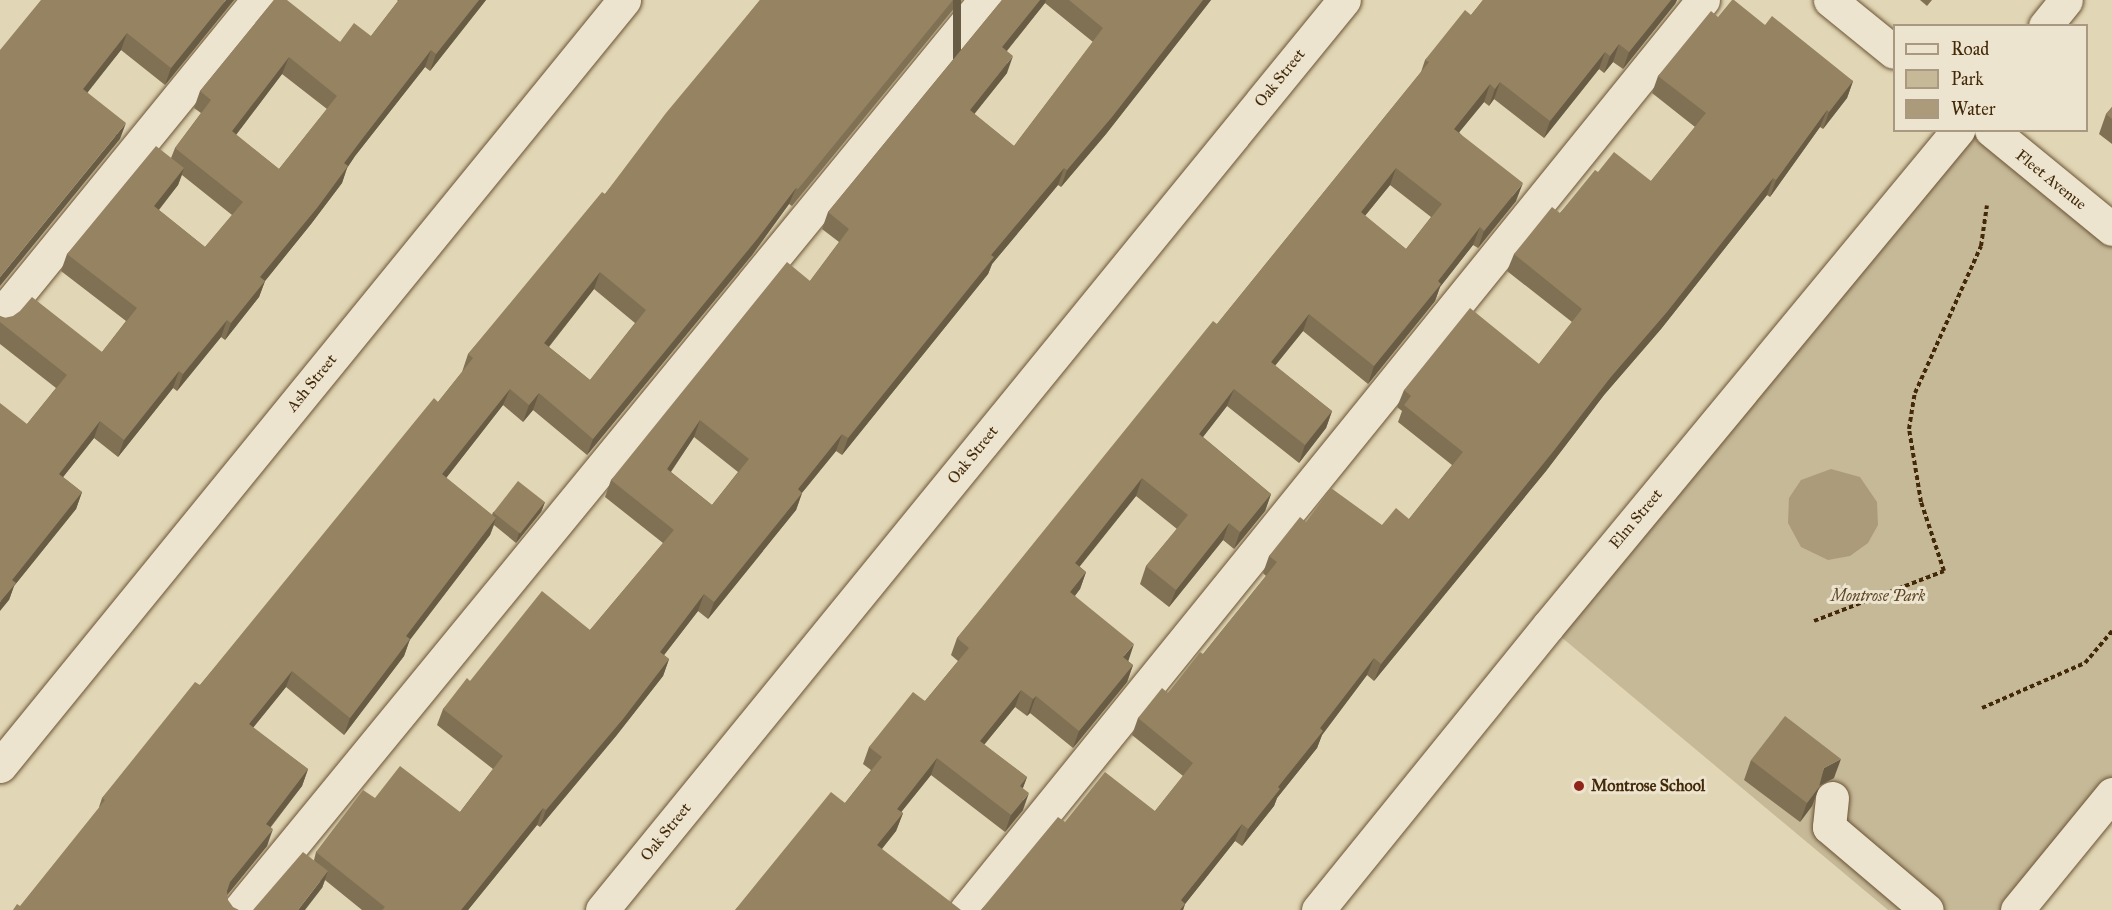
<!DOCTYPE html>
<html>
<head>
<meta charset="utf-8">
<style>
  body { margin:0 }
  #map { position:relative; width:2112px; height:910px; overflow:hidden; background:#e1d6b5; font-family:"IM FELL Great Primer",serif }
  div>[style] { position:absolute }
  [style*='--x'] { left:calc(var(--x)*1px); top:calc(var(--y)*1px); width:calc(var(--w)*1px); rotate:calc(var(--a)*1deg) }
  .green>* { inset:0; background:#c6b998 }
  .water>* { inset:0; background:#ac9b7b }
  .path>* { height:4px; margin-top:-2px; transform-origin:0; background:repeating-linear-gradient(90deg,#442909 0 4.5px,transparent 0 7.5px) }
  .roads { filter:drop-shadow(0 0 2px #6b5434) drop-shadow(0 0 2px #6b5434) }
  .minor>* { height:33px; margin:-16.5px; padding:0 16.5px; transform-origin:16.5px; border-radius:16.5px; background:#ece4cf }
  .wall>* { inset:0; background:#817154 }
  .shaded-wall>* { inset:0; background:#695c45; transform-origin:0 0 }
  .building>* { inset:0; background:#968362; transform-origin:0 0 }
  .dots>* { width:16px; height:16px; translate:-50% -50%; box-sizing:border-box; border:3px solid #ece4cf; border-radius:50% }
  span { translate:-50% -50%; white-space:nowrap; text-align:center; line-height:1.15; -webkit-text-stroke:6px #ece4cf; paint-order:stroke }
  .street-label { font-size:16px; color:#442909 }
  .park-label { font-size:16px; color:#5e4626; font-style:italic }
  .poi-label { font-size:16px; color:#442909; font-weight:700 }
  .left { translate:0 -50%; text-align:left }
  .legend { position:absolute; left:1893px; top:24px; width:195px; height:108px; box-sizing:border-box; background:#ece4cf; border:2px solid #a99980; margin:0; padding:8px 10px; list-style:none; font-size:18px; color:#442909 }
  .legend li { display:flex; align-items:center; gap:12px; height:30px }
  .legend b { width:30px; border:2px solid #a99980 }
</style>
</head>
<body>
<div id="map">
  <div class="green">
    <div style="clip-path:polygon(1958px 131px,1991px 131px,2112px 229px,2112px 794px,2017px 910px,1888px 910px,1548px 626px)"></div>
  </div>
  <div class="water">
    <div style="clip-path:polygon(1831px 469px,1860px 477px,1877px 502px,1878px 525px,1868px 543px,1850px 556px,1828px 560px,1801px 547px,1788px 523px,1789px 498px,1801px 480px)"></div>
  </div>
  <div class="path">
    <div style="--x:1814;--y:621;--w:139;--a:-21"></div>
    <div style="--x:1944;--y:571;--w:73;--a:-108.4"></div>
    <div style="--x:1921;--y:502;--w:74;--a:-99.3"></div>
    <div style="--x:1909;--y:429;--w:36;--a:-81"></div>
    <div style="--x:1915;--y:393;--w:161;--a:-65.8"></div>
    <div style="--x:1981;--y:246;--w:41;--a:-81.7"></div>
    <div style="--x:1982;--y:708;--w:112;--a:-23.6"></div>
    <div style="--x:2085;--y:663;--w:42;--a:-49.8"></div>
  </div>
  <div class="roads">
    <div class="minor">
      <div style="--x:1830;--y:0;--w:82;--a:39.1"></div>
      <div style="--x:2045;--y:26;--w:33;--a:-51"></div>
      <div style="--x:1991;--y:130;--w:156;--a:39.3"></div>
      <div style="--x:0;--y:316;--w:408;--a:-50.8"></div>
      <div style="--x:0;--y:766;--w:988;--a:-50.83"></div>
      <div style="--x:1832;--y:798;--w:29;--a:96"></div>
      <div style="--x:1829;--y:827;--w:128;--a:40.3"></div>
      <div style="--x:239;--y:910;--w:1177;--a:-50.66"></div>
      <div style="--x:602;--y:910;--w:1174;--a:-50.81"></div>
      <div style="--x:966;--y:910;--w:1171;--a:-51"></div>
      <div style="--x:1318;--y:910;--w:365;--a:-51"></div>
      <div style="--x:1548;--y:626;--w:644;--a:-50.42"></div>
      <div style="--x:2017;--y:910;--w:150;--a:-50.7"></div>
    </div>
  </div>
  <div class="wall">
    <div style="clip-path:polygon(234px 0,165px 85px,121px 50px,87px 92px,120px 139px,0 50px)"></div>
    <div style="clip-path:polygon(evenodd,274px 0,340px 42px,371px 36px,398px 1px,397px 0,486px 0,430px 71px,425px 67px,355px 156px,347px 168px,342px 183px,311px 224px,265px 281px,259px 297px,225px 340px,221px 337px,177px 391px,173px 388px,118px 457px,94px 438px,63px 477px,82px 492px,76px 509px,14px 586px,9px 600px,27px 424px,56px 388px,0 344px,0 316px,102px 352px,126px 321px,61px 271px,67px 254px,171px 158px,175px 148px,201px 113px,194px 108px,200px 91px,274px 0,282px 74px,327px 109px,279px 169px,236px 135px,282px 74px,274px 0,182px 175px,232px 215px,205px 247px,159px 210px,178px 185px,182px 175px)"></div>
    <div style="clip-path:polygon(evenodd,760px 0,961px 0,792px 206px,789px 204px,752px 255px,587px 455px,533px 410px,523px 422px,503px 405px,446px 478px,492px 515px,493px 512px,545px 502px,541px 512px,516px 543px,494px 525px,490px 535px,410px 639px,404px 656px,344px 735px,286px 687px,253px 728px,308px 769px,302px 786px,271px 827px,267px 846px,227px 895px,99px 807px,102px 798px,200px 685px,438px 402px,462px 372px,468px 354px,605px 194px,760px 0,594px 289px,635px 323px,590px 380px,549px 347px,594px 289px)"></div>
    <div style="clip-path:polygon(evenodd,1002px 0,1211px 0,1106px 134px,1061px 187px,1058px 185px,992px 264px,988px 274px,842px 455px,836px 451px,802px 493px,796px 510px,708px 619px,698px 611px,664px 655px,669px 659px,663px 676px,616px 736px,540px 827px,537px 825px,468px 910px,362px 910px,325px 880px,322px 888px,314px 860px,316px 852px,375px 798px,460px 812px,493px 769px,437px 725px,443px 709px,470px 681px,590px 630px,663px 543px,605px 497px,611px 480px,810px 281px,839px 242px,822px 229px,828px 212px,1002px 0,1045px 3px,1093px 42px,1014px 146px,974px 114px,1007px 73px,1007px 51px,1045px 3px,1002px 0,694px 437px,738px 472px,712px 505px,671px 472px,694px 437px)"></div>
    <div style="clip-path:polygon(evenodd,1483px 0,1677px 0,1675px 4px,1623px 69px,1613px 62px,1604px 73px,1599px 69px,1544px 138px,1494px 99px,1489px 106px,1484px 102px,1459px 132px,1516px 201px,1478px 248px,1473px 245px,1440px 287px,1435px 301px,1368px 384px,1303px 331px,1275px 366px,1332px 411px,1326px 428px,1299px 463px,1227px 406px,1203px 437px,1271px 494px,1265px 511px,1234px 549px,1223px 540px,1169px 607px,1140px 584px,1146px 566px,1177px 529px,1136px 496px,1079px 566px,1086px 572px,1080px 589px,1075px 596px,1128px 661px,1133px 665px,1127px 682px,1073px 748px,1030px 713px,1027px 716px,1015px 707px,984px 745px,1027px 777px,1023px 788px,1023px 810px,1005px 832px,931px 775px,901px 812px,903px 813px,896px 831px,882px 849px,735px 910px,845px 803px,871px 770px,863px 764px,869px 747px,925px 701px,958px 661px,951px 655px,957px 638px,1217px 324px,1421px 72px,1425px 60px,1471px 15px,1483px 0,1390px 185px,1431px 217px,1406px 249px,1365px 216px,1390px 185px)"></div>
    <div style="clip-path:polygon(1920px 0,1932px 0,1927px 6px)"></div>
    <div style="clip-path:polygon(1718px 17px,1765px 25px,1853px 81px,1847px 98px,1823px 129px,1820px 127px,1770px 197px,1767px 195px,1661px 329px,1604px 395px,1546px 471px,1374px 681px,1367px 675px,1322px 735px,1317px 748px,1277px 798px,1274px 806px,1242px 846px,1235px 841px,1185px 904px,1183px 910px,981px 910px,1065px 822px,1155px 811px,1183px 776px,1132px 735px,1138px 718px,1168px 693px,1203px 654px,1266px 576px,1263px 573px,1269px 556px,1306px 522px,1382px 525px,1409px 519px,1452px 465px,1398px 422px,1402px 411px,1397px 407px,1404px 390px,1539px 364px,1572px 322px,1507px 271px,1514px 254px,1560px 213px,1598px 172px,1651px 181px,1695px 127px,1652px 93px,1658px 76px)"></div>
    <div style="clip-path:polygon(2112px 107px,2112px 144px,2099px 134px,2106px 114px)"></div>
    <div style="clip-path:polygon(1751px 760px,1834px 778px,1820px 785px,1812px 806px,1800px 822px,1744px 780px)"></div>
  </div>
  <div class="shaded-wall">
    <div style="clip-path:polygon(226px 0,234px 0,165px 85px,171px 68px)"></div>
    <div style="clip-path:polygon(479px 0,486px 0,430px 71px,436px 54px)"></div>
    <div style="left:953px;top:0;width:8px;height:244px"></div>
    <div style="clip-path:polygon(1040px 0,1046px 0,1045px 3px,996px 64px,1002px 47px)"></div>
    <div style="clip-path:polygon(1203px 0,1211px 0,1106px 134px,1061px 187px,1067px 170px)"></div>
    <div style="clip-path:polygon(1671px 0,1677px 0,1675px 4px,1623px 69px,1629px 52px)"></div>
    <div style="clip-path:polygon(127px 33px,121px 50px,77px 106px,83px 89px)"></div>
    <div style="clip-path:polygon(1619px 44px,1613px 62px,1604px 73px,1610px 56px)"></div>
    <div style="clip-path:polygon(431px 50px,425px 67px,355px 156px,347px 168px,342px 183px,311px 224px,265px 281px,259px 297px,225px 340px,231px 323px,260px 277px,362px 139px)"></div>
    <div style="clip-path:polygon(1605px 52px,1599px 69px,1544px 138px,1550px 121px)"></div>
    <div style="clip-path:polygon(1013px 56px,1007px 73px,964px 127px,970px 110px)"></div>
    <div style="clip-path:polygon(289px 57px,282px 74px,226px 148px,232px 131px)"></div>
    <div style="clip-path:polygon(1853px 81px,1847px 98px,1823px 129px,1829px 112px)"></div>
    <div style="clip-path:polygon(1500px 82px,1494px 99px,1489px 106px,1495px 89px)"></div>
    <div style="clip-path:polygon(1490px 84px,1484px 102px,1448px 146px,1454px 129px)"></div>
    <div style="clip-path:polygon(1827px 110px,1820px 127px,1770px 197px,1776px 180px)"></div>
    <div style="clip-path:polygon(126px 123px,120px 139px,0 286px,0 277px)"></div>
    <div style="clip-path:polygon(184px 168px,178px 185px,148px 223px,154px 206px)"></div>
    <div style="clip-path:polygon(1064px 168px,1058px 185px,992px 264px,988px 274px,842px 455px,848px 438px,991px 255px)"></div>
    <div style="clip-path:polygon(1396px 168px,1390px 185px,1354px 229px,1361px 212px)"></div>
    <div style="clip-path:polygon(1773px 178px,1767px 195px,1661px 329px,1604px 395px,1546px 471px,1374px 681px,1381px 664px,1610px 378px)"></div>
    <div style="clip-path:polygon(1523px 183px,1516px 201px,1478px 248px,1484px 231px)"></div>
    <div style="clip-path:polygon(796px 188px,789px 204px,752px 255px,587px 455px,593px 439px)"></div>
    <div style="clip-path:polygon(1480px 227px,1473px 245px,1440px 287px,1435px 301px,1368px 384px,1374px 366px,1438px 281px)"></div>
    <div style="clip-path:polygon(600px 272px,594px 289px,538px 360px,544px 343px)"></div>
    <div style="clip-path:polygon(1309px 314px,1303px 331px,1264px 379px,1271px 362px)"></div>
    <div style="clip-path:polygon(227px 320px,221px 337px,177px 391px,183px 374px)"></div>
    <div style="clip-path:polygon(179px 371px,173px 388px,118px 457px,124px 440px)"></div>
    <div style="clip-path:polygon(510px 389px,503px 405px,436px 491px,442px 474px)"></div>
    <div style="clip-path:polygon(1234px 389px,1227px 406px,1192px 451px,1199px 434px)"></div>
    <div style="clip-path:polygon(539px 393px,533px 410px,523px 422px,529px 405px)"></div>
    <div style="clip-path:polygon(1332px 411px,1326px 428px,1299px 463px,1305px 445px)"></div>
    <div style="clip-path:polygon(700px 420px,694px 437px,661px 486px,667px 469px)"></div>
    <div style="clip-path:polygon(100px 421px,94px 438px,52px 491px,59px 474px)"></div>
    <div style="clip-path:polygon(842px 434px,836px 451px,791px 506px,798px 489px)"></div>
    <div style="clip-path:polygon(1142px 478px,1136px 496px,1069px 580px,1075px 563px)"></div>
    <div style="clip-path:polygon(82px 492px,76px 509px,14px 586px,9px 600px,0 611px,0 602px,12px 580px)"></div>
    <div style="clip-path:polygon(802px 493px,796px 510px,708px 619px,714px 602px)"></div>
    <div style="clip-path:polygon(1271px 494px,1265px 511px,1234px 549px,1240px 532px)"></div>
    <div style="clip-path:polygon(545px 502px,541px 512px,516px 543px,519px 533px)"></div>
    <div style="clip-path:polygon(496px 518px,490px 535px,400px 653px,406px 636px)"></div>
    <div style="clip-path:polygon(1229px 523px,1223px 540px,1169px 607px,1176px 590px)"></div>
    <div style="clip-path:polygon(1086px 572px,1080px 589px,1064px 609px,1070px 592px)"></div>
    <div style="clip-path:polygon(704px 594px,698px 611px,654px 668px,660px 652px)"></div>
    <div style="clip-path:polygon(410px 639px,404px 656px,344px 735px,350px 718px)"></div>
    <div style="clip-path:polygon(1134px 644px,1128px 662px,1123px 657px)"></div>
    <div style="clip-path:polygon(1374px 658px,1367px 675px,1322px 735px,1317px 748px,1277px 798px,1274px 806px,1242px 846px,1248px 829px,1320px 728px)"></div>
    <div style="clip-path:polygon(669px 659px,663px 676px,616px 736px,540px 827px,546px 810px)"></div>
    <div style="clip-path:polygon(1133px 665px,1127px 682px,1073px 748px,1079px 731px)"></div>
    <div style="clip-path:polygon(292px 671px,286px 687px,242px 741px,249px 724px)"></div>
    <div style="clip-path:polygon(1021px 690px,1015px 707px,973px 758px,980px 741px)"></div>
    <div style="clip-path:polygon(1036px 696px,1030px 713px,1027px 716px,1033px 699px)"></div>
    <div style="clip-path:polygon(937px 758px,931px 775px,890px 826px,897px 809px)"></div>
    <div style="clip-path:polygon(1841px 759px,1834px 778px,1817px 787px,1824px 768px)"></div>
    <div style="clip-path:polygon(308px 769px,302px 786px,260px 840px,266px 824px)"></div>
    <div style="clip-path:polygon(1027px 777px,1020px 795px,1020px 786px)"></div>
    <div style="clip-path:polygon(1819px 787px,1812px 806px,1800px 822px,1807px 803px)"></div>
    <div style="clip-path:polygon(1029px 793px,1023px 810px,1005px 832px,1011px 815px)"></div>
    <div style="clip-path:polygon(543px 808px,537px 825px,468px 910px,461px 910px)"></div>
    <div style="clip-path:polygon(903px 813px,896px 831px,871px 862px,877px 845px)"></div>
    <div style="clip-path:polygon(1242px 824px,1235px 841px,1185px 904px,1183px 910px,1177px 910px,1181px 900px)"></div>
    <div style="clip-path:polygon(273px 829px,267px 846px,224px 899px,230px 882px)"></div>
    <div style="clip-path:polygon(328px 871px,322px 888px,305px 910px,298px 910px)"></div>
  </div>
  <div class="building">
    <div style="clip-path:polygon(41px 0,226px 0,171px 68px,127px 33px,83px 89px,126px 123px,0 277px,0 50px)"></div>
    <div style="clip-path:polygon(evenodd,274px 0,287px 0,340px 42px,354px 23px,371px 36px,399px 0,479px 0,436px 54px,431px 50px,362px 139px,344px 163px,348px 166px,317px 208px,260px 277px,265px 281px,231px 323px,227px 320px,183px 374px,179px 371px,124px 440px,100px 421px,59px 474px,82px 492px,12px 580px,16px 583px,0 602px,0 403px,27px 424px,67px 375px,0 322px,0 316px,4px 318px,13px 316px,20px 311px,32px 297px,102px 352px,137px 308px,67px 254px,156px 146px,184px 168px,154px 206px,205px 247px,243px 202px,175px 148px,211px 100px,200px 91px,274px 0,289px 57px,337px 96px,279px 169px,232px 131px,289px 57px)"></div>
    <div style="clip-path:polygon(evenodd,760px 0,953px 0,798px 189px,796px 188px,758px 238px,593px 439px,539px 393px,529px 405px,510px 389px,442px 474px,496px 518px,406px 636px,410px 639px,350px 718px,292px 671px,249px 724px,308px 769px,266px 824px,273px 829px,230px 882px,227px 891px,228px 900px,233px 907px,239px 910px,13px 910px,17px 904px,20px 906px,105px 800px,102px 798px,195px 682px,200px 685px,434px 398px,438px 402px,473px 358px,468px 354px,602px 192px,605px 194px,666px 113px,760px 0,600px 272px,646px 310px,590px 380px,544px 343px,600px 272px)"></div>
    <div style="clip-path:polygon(evenodd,1002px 0,1040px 0,1002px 47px,1013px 56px,970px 110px,1014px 146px,1103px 28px,1069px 0,1203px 0,1112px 117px,1067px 170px,1064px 168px,991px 255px,994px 257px,848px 438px,842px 434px,798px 489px,802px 493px,714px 602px,704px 594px,660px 652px,669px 659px,623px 719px,546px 810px,543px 808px,461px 910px,382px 910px,385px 907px,316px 852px,363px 790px,375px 798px,400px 766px,460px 812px,503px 756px,443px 709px,467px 678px,470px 681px,542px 591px,590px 630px,674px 530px,611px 480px,787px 262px,810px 281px,849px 229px,828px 212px,1002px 0,700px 420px,749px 459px,712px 505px,667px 469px,700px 420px)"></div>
    <div style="clip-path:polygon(evenodd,1483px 0,1671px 0,1629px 52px,1619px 44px,1610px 56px,1605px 52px,1550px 121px,1500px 82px,1495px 89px,1490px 84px,1454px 129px,1523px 183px,1484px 231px,1480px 227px,1438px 281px,1441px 284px,1374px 366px,1309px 314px,1271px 362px,1332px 411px,1305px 445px,1234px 389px,1199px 434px,1271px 494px,1240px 532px,1229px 523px,1176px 590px,1146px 566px,1188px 515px,1142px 478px,1075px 563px,1086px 572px,1070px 592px,1134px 644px,1123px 657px,1133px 665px,1079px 731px,1036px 696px,1033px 699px,1021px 690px,980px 741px,1027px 777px,1020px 786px,1029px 793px,1011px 815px,937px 758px,897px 809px,903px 813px,877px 845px,961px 910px,735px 910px,831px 792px,845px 803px,882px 757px,869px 747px,913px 692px,925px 701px,969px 648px,957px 638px,1213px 321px,1217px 324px,1429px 62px,1425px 60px,1465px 10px,1471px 15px,1483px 0,1396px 168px,1442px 204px,1406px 249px,1361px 212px,1396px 168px)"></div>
    <div style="clip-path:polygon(1732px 0,1734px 0,1765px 25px,1772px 16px,1853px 81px,1829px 112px,1827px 110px,1776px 180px,1773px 178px,1667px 312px,1610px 378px,1552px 453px,1381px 664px,1374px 658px,1320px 728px,1323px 731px,1278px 787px,1280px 789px,1248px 829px,1242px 824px,1181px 900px,1185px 904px,1180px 910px,981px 910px,1058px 817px,1065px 822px,1105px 772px,1155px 811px,1193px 763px,1138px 718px,1162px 688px,1168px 693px,1200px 652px,1203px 654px,1277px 562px,1269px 556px,1300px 517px,1306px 522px,1331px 488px,1382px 525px,1396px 508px,1409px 519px,1463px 452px,1404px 405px,1411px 396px,1404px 390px,1470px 308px,1539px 364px,1582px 309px,1514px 254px,1552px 207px,1560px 213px,1595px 170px,1598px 172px,1614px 152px,1651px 181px,1706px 113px,1658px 76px,1711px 11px,1718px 17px)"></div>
    <div style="clip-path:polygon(2112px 107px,2112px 119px,2106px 114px)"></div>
    <div style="left:518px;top:481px;width:34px;height:40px;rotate:38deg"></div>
    <div style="clip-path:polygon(1785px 716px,1841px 759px,1824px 768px,1819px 787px,1807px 803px,1751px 760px)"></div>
    <div style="clip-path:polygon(303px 852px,328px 871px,298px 910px,253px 910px)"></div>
  </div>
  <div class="dots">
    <div style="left:1579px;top:786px;background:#8f2418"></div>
  </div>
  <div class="street-label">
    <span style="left:1280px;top:78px;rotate:-51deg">Oak Street</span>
    <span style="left:2051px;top:180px;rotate:39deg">Fleet Avenue</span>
    <span style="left:312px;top:383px;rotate:-51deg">Ash Street</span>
    <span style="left:973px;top:455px;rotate:-51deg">Oak Street</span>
    <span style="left:1636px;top:519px;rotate:-50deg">Elm Street</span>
    <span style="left:666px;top:832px;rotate:-51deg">Oak Street</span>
  </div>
  <div class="park-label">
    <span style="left:1878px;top:596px">Montrose Park</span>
  </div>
  <div class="poi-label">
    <span class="left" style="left:1591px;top:786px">Montrose School</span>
  </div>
  <ul class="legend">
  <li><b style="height:8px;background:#ece4cf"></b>Road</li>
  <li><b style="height:16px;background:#c6b998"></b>Park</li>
  <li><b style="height:16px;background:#ac9b7b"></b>Water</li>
  </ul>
</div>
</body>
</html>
